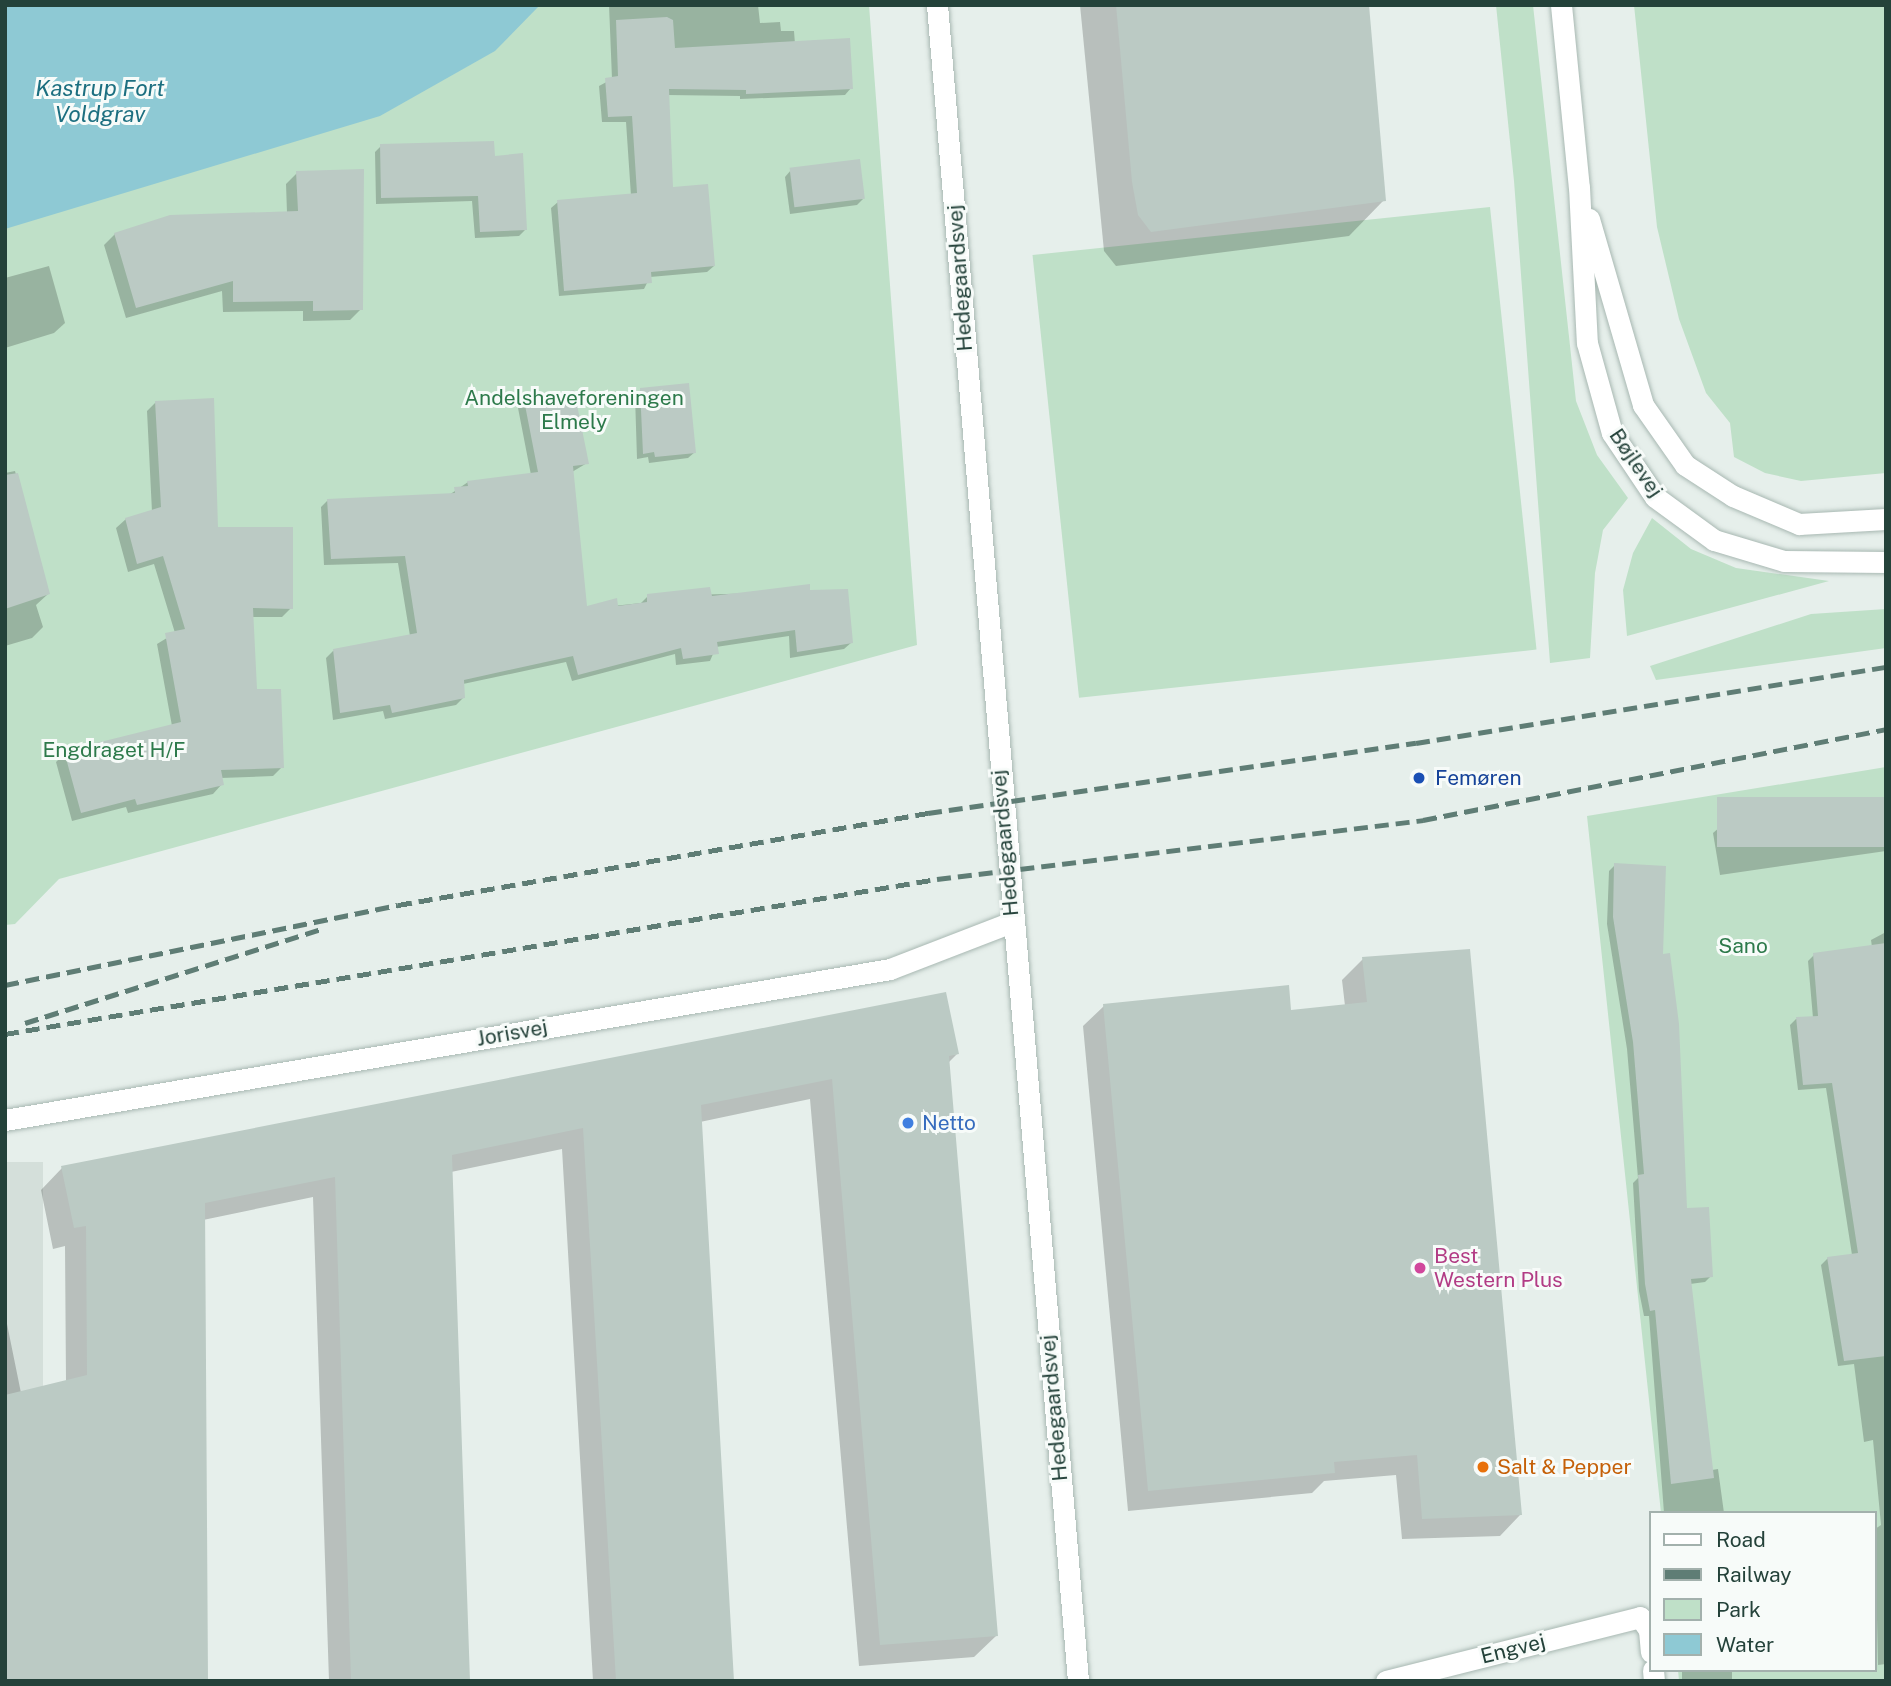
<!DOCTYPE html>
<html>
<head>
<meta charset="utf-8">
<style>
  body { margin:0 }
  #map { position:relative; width:1891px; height:1686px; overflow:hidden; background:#e6efeb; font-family:"Public Sans",sans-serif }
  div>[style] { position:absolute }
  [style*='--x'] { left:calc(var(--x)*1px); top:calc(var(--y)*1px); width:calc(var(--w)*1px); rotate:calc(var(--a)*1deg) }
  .built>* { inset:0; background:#d4dfda; transform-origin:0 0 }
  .green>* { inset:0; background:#bfe0c8; transform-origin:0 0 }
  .water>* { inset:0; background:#8ec9d4 }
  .shadow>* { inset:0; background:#0003; transform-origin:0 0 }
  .building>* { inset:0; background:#bbcac4; transform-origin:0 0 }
  .roads { filter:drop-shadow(0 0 2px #a8b8b2) drop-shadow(0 0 2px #a8b8b2) }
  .minor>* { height:21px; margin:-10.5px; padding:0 10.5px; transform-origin:10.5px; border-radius:10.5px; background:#fff }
  .tertiary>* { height:21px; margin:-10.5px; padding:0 10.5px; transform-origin:10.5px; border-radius:10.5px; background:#fff }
  .rail>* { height:5px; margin-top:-2.5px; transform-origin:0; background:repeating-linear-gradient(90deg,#5f7d75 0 14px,transparent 0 21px) }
  .dots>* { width:19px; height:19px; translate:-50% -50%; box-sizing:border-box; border:4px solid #f7fbf9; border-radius:50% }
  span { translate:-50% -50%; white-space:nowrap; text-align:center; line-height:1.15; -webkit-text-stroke:6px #f7fbf9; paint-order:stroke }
  .street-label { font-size:21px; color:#24423a }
  .park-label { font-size:21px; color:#2d7a4b }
  .transit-label { font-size:21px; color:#164399 }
  .left { translate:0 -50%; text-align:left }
  .shop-label { font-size:21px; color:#366cbe }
  .hotel-label { font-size:21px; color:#b23c85 }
  .food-label { font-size:21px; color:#c56008 }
  .water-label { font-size:23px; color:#1c6f80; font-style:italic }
  .frame { position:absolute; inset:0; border:7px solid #24423a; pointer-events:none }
  .legend { position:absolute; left:1649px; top:1511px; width:228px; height:161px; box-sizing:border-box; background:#f7fbf9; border:2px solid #a3b1ad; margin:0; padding:9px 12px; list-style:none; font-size:21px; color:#24423a }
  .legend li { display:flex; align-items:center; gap:14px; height:35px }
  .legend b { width:35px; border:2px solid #a3b1ad }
</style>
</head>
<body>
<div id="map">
  <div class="built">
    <div style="left:43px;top:1162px;width:519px;height:38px;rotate:90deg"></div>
  </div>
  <div class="green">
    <div style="clip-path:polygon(5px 5px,869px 5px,917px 645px,59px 879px,15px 924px,5px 925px)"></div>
    <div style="clip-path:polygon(1496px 5px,1533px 5px,1576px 401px,1597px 455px,1628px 498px,1603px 530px,1595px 573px,1590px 658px,1550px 663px,1514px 181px)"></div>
    <div style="clip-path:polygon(1634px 5px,1886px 5px,1886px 473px,1801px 481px,1765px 473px,1734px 457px,1730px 423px,1706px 393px,1679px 319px,1657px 227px)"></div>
    <div style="left:1490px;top:207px;width:445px;height:460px;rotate:84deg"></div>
    <div style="clip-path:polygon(1652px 518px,1691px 549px,1736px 568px,1829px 581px,1627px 636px,1623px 590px,1633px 553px)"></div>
    <div style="clip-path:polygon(1886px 609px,1886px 648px,1656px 680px,1650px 666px,1811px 614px)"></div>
    <div style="clip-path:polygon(1886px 767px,1886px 1681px,1679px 1681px,1678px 1670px,1875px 1670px,1875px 1513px,1661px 1513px,1587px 816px)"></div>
  </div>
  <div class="water">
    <div style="clip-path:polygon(5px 5px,540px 5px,495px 51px,380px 116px,5px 229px)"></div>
  </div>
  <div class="shadow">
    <div style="clip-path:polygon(609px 5px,758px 5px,760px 23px,780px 22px,781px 31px,794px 31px,795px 44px,851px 88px,845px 95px,740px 99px,740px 96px,667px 95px,671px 189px,714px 266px,707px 272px,650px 277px,644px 289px,559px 296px,551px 208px,558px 202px,631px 196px,626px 122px,602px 122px,599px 86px,612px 79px)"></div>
    <div style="clip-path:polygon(1080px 5px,1367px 5px,1384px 200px,1349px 236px,1116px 266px,1104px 251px)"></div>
    <div style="clip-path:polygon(381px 146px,493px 157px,525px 230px,519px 236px,475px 238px,472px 201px,376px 204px,375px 152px)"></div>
    <div style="clip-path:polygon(791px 170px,863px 199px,857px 205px,790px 214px,785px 177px)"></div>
    <div style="clip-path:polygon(297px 173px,361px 309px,350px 320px,303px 321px,303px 311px,223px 312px,222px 291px,126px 318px,104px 245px,115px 234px,287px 213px,286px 184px)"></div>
    <div style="clip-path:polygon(49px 266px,65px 323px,54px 333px,5px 348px,5px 278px)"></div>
    <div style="clip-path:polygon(641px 390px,695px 452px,688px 458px,649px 463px,648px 457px,637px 459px,635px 396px)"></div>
    <div style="clip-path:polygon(525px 401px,587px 463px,572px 472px,585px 609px,641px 603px,648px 596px,809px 592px,852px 642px,844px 649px,790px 658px,789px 636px,716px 647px,710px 661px,676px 665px,675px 654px,572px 681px,566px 662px,463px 684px,463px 698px,456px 705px,385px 719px,383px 711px,333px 720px,326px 658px,333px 651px,410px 636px,398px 563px,324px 565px,321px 507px,328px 500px,449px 495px,468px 482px,531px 475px,518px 408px)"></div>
    <div style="clip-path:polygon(156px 402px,216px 529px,291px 608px,282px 617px,251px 617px,256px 691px,282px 767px,273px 776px,221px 778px,222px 784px,213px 794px,128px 813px,126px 807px,72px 821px,56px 762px,65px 753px,172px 726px,157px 644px,175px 633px,154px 564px,128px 572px,116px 528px,126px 519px,152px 512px,147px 411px)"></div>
    <div style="clip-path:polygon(15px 471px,48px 594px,36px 605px,43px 627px,32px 638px,5px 646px,5px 473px)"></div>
    <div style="clip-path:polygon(1886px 799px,1886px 851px,1720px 875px,1713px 833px,1720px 827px)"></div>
    <div style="clip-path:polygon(1615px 865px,1661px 956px,1685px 1210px,1711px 1276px,1705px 1282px,1690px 1284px,1712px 1470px,1718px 1469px,1724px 1513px,1664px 1513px,1649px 1316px,1644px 1316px,1639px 1291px,1633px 1183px,1638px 1178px,1627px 1049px,1607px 924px,1609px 871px)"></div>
    <div style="clip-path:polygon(1886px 932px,1886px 1664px,1878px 1665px,1875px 1529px,1881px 1525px,1873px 1440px,1864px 1442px,1854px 1364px,1838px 1366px,1821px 1265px,1828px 1258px,1852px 1255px,1826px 1088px,1798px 1090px,1790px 1025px,1796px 1019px,1813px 1018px,1808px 961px,1814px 955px,1872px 947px,1871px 940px)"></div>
    <div style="clip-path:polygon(1363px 959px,1520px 1515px,1500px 1536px,1402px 1539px,1396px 1475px,1324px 1481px,1312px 1493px,1128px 1511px,1083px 1026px,1104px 1006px,1289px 1012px,1345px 1006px,1342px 980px)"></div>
    <div style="clip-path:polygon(957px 1054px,948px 1063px,996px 1636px,974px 1657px,859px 1666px,810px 1099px,700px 1122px,733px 1681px,593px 1681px,562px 1149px,451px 1172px,468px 1681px,329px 1681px,313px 1197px,203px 1220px,5px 1681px,5px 1314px,21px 1393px,66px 1382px,65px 1246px,53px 1249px,41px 1190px,62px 1168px)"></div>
    <div style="left:1682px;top:1670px;width:50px;height:11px"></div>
  </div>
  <div class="building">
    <div style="clip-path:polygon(1116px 5px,1369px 5px,1386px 201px,1151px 232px,1138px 215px,1132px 182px)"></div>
    <div style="clip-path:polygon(667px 17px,673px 20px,675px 48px,850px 38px,853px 89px,746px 94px,746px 90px,669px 89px,673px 187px,708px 184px,715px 266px,651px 272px,652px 283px,564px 291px,557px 200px,637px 193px,632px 116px,608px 117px,605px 78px,618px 76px,616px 20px)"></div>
    <div style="clip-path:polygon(494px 141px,495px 156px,523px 153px,527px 230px,480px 232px,478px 196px,381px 198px,380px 144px)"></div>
    <div style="left:860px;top:159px;width:40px;height:71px;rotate:83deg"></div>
    <div style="clip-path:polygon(364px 169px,363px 310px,313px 311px,313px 301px,233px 302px,233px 281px,136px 308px,114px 233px,170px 215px,298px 211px,296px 171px)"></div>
    <div style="clip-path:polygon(689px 383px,696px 453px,655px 457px,654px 452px,643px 454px,640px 388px)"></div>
    <div style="clip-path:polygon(574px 390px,589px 464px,573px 466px,587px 606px,617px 598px,618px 606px,647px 602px,647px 594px,710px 587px,712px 596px,810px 584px,810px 590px,848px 589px,853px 643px,797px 652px,795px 630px,717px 642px,719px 654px,683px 659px,681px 648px,578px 675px,573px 656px,464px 680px,465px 698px,392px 713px,390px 705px,340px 713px,333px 649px,417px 633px,405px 556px,331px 559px,327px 499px,455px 493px,454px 487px,468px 486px,467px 481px,538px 472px,524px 400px)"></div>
    <div style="clip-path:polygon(214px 398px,218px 527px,293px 527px,293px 609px,253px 608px,257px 689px,281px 689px,284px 768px,221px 770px,224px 785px,137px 805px,135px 799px,81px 813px,64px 751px,181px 722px,165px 633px,185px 629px,163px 556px,137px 564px,125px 518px,161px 507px,155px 401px)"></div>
    <div style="clip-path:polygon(18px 473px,50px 594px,5px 609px,5px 475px)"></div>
    <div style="left:1886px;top:797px;width:50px;height:169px;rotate:90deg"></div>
    <div style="clip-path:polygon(1614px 863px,1666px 866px,1663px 954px,1670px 953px,1679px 1024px,1687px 1208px,1709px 1207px,1713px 1277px,1691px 1279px,1714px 1478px,1671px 1484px,1655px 1310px,1650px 1311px,1645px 1284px,1638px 1175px,1644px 1174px,1633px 1042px,1613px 917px)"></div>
    <div style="clip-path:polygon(1886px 943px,1886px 1356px,1844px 1361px,1827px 1257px,1858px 1253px,1832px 1083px,1803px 1085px,1796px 1017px,1818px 1016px,1813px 953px)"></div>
    <div style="clip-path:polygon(1470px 949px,1522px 1515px,1422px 1519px,1417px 1455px,1334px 1462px,1335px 1473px,1148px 1491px,1103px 1004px,1289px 985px,1291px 1010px,1367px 1002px,1362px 957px)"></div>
    <div style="clip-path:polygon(946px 992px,959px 1054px,949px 1056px,998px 1636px,880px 1645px,832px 1079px,701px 1105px,734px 1681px,616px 1681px,583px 1128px,452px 1155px,470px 1681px,351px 1681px,335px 1177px,205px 1203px,208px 1681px,5px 1681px,5px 1395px,87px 1375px,86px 1226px,74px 1228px,61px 1166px)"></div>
  </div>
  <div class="roads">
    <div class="minor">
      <div style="--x:937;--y:5;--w:1682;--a:85.19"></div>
      <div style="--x:5;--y:1120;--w:898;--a:-9.68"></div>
      <div style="--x:890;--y:969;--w:131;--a:-21.1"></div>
      <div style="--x:1653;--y:1670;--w:11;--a:85"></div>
      <div style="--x:1386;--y:1681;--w:262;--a:-14.1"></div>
      <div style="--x:1640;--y:1617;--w:16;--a:55"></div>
      <div style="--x:1649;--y:1630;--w:22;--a:85"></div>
    </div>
    <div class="tertiary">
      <div style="--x:1561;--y:5;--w:183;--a:84.4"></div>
      <div style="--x:1579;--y:187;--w:156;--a:87.1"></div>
      <div style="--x:1587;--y:343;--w:93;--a:74.5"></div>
      <div style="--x:1612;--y:433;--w:77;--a:56.1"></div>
      <div style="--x:1655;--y:497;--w:73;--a:36.1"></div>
      <div style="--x:1714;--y:540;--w:73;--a:16.7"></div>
      <div style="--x:1784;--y:561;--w:102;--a:0.6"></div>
      <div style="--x:1589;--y:219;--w:194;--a:73.8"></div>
      <div style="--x:1643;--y:405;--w:73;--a:55"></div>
      <div style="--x:1685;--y:465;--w:57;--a:32.9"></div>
      <div style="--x:1733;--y:496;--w:72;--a:23"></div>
      <div style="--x:1799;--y:524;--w:87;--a:-3.3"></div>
    </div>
  </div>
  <div class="rail">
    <div style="--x:5;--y:985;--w:401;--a:-11.5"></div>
    <div style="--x:398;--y:905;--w:538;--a:-9.85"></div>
    <div style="--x:928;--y:813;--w:493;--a:-8.2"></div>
    <div style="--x:1416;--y:743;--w:476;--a:-9.2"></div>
    <div style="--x:25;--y:1023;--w:312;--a:-17.6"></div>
    <div style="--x:5;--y:1034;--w:945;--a:-9.44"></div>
    <div style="--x:937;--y:879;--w:490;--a:-6.9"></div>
    <div style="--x:1423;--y:820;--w:472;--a:-11.1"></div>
  </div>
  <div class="dots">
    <div style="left:1419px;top:778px;background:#1a4fb4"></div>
    <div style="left:908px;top:1123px;background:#3f7fe0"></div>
    <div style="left:1420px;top:1268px;background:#d1479c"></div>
    <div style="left:1483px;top:1467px;background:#e8710a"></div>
  </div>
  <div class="street-label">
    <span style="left:960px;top:278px;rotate:-94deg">Hedegaardsvej</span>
    <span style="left:1636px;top:463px;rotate:56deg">Bøjlevej</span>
    <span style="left:1005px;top:843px;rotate:-95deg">Hedegaardsvej</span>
    <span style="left:512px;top:1033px;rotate:-10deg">Jorisvej</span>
    <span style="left:1054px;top:1408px;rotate:-95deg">Hedegaardsvej</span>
    <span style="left:1513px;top:1649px;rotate:-14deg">Engvej</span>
  </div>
  <div class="park-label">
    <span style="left:574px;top:410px">Andelshaveforeningen<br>Elmely</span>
    <span style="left:114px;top:750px">Engdraget H/F</span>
    <span style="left:1743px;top:946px">Sano</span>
  </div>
  <div class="transit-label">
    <span class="left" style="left:1435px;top:778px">Femøren</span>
  </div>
  <div class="shop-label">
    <span class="left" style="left:922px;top:1123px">Netto</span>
  </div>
  <div class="hotel-label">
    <span class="left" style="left:1434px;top:1268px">Best<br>Western Plus</span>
  </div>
  <div class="food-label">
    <span class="left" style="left:1497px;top:1467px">Salt &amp; Pepper</span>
  </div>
  <div class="water-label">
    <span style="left:100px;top:101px">Kastrup Fort<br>Voldgrav</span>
  </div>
  <div class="frame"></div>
  <ul class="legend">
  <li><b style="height:9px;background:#fff"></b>Road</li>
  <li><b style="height:9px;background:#5f7d75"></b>Railway</li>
  <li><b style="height:19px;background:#bfe0c8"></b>Park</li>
  <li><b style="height:19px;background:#8ec9d4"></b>Water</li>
  </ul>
</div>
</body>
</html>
